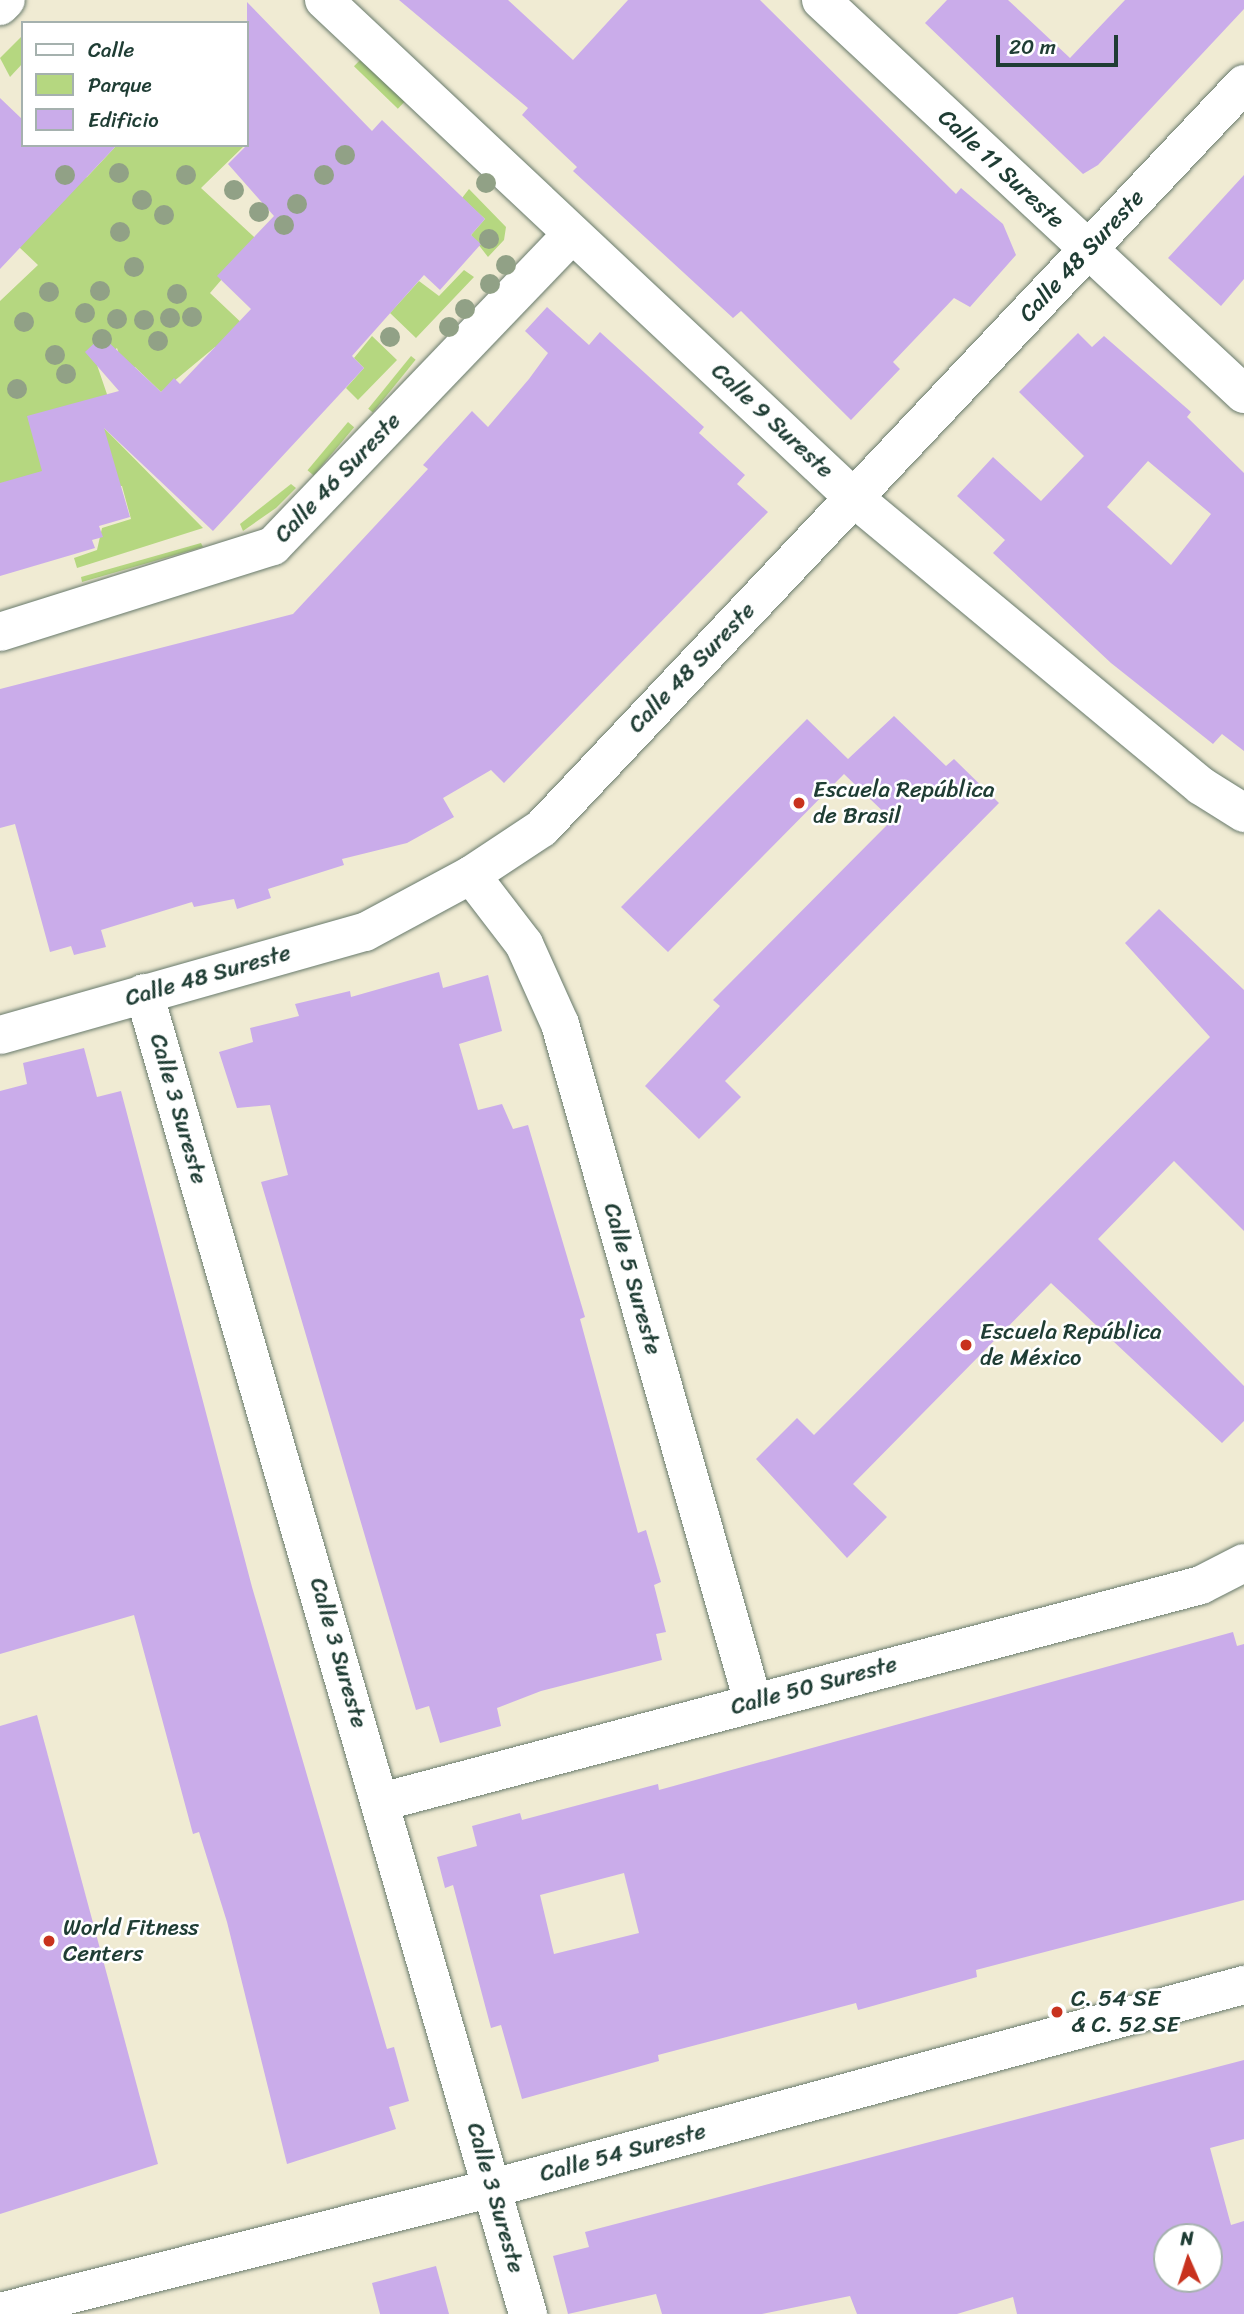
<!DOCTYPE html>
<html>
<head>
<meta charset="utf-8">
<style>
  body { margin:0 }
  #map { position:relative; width:1244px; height:2314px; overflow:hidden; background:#f0ebd3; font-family:Sriracha,sans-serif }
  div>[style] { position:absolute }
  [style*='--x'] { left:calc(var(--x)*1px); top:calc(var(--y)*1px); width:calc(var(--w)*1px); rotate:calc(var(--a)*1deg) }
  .green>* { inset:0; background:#b5d780; transform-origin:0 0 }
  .building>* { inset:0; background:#caacea }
  .roads { filter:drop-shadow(0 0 2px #687a6c) drop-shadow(0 0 2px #687a6c) }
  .minor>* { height:38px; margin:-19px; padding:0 19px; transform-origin:19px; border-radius:19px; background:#fff }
  .trees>* { width:20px; height:20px; margin:-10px; border-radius:50%; background:#91a186 }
  .dots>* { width:19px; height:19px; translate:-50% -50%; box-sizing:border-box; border:4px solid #fff; border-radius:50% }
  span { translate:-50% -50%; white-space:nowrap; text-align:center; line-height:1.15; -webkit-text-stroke:5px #fff; paint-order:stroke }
  .street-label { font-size:23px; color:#1f3d34 }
  .poi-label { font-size:23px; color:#1f3d34 }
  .left { translate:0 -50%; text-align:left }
  .legend { position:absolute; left:21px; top:21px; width:228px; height:126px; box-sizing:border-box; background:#fff; border:2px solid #a5b1ae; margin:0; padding:9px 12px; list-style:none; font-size:21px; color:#1f3d34 }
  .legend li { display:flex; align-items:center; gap:14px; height:35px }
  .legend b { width:35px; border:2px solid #a5b1ae }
  .north { position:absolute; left:1153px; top:2223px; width:70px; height:70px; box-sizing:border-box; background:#fff; border:2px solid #a5b1ae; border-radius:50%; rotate:357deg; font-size:19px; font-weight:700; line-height:28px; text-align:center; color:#1f3d34 }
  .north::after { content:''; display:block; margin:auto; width:24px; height:32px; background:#c8321e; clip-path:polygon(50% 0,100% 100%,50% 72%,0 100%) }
  .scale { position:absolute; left:996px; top:35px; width:122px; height:32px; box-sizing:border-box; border:4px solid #1f3d34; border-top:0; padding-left:9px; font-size:21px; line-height:24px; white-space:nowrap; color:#1f3d34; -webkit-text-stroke:5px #fff; paint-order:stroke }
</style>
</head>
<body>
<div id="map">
  <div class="green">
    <div style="clip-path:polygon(23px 35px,23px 63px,10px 77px,0 58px)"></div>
    <div style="left:363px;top:57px;width:61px;height:13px;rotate:44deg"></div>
    <div style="clip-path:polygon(117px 145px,245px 145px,201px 188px,302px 281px,235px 264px,210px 293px,268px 348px,229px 361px,215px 347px,161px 392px,135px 367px,124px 369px,117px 348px,97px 365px,110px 403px,95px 419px,203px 528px,77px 568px,74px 558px,97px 550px,102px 528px,131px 519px,122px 486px,0 483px,0 301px,38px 265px,0 229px,0 214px,87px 177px)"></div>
    <div style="clip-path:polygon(469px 189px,506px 227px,504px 240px,488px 257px,471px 235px,485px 219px,462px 198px)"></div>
    <div style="clip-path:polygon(464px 270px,474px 277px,416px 338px,390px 313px,419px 281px,439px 296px)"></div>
    <div style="clip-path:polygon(372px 336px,397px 360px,358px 400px,346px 388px,364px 368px,354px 358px)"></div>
    <div style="left:411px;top:356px;width:6px;height:68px;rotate:39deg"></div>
    <div style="left:348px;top:422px;width:8px;height:63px;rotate:40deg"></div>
    <div style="clip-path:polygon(291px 484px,296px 488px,276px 508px,243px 531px,240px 524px)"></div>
    <div style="clip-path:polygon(201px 543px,203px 547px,82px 582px,81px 577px)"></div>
  </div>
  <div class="building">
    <div style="clip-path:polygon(399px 0,508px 0,573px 60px,628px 0,760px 0,956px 194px,961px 188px,1003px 224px,1016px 255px,970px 307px,954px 298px,893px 362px,900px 369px,851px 420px,741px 311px,733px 318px,573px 171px,577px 167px,522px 115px,528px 108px)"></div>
    <div style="clip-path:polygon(947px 0,1008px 0,1070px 58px,1125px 0,1244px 0,1244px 9px,1098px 165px,1083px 174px,925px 23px)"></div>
    <div style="clip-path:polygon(247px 2px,372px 131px,382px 120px,485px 219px,471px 235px,481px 244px,440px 290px,424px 275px,352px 356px,364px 368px,213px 531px,104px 428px,130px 517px,99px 526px,103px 537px,92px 540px,95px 548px,0 576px,0 483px,42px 471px,27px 416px,119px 391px,85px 352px,102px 336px,161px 392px,174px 378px,180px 384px,251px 309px,217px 276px,274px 216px,228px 164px,247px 145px)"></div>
    <div style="clip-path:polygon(0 98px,23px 120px,23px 145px,117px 145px,0 269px)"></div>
    <div style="clip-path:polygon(1244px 175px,1244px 279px,1221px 306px,1168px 258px)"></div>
    <div style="clip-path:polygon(547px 307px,589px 345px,600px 332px,704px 427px,699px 433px,745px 475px,737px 484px,768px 512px,504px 783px,491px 770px,443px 798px,454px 817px,407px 843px,342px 859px,344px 865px,268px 889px,271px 898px,237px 909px,234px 899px,194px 907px,192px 902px,101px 930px,106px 947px,74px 955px,71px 946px,50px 952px,15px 824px,0 828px,0 689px,293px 614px,428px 469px,423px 465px,472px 411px,488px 427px,529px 379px,548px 353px,525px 331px)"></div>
    <div style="clip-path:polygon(evenodd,1078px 333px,1092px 347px,1104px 336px,1191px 412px,1187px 417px,1244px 473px,1244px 751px,1222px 734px,1213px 744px,1111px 663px,993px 553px,1005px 540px,957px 496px,993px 457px,1041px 501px,1084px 456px,1019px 392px,1078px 333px,1148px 461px,1211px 514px,1171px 565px,1107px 507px,1148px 461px)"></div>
    <div style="clip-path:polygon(894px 716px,946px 766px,954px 759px,999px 803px,725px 1081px,741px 1097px,699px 1139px,645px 1086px,720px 1006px,713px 1000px,892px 820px,844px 774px,668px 952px,621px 907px,807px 719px,848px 759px)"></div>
    <div style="clip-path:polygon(1159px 909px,1244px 990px,1244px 1231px,1174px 1161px,1098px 1239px,1244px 1386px,1244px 1421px,1222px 1443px,1051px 1283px,853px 1484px,887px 1517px,847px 1558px,756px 1459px,797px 1418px,814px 1435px,1210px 1037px,1125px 943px)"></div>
    <div style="clip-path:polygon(439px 972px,443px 988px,488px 975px,502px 1031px,459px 1044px,478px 1110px,502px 1104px,513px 1129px,528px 1125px,585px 1317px,580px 1319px,638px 1533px,646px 1530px,661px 1582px,654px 1585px,666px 1632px,656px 1634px,662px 1660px,541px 1691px,497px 1708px,501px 1726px,440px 1743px,429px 1706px,416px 1710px,261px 1182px,288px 1175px,270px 1105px,237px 1108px,219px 1052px,253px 1042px,250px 1028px,299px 1016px,295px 1004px,350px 991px,351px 997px)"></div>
    <div style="clip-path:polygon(84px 1048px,97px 1097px,121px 1091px,252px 1587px,387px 2049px,394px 2047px,409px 2101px,389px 2107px,396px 2129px,287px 2164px,227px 1922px,199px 1832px,193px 1834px,134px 1615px,0 1654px,0 1091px,27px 1084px,23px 1063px)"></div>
    <div style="clip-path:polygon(evenodd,1233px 1632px,1237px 1646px,1244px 1644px,1244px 1900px,976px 1970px,977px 1977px,858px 2010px,856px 2003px,658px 2055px,659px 2061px,522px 2099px,501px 2025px,491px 2028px,453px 1885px,445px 1888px,437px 1857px,477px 1846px,472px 1826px,520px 1813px,522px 1820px,658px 1784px,659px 1790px,1233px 1632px,624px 1873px,639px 1933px,554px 1954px,540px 1895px,624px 1873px)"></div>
    <div style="clip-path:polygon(37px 1715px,158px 2164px,0 2214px,0 1726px)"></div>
    <div style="clip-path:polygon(evenodd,1244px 2060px,1244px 2139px,1210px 2148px,1231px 2225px,1244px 2221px,1244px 2314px,1017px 2314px,1013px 2297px,957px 2314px,857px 2314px,850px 2296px,762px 2314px,662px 2314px,656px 2294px,568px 2314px,553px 2256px,589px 2247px,585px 2232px,1244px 2060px,1167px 2237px,1209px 2237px,1209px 2279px,1167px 2279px,1167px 2237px)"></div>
    <div style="clip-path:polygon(436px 2266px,449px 2314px,380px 2314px,372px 2283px)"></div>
  </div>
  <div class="roads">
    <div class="minor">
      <div style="--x:324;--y:0;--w:727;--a:43.22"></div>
      <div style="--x:854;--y:498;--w:451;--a:39.7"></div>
      <div style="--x:1201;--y:786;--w:51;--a:32.1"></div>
      <div style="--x:821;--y:0;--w:578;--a:42.97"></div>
      <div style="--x:0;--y:6;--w:8;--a:-45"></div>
      <div style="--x:0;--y:632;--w:286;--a:-17.5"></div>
      <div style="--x:273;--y:546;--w:432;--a:-46.2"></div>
      <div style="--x:471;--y:875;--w:87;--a:52.5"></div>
      <div style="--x:524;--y:944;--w:88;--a:65.8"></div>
      <div style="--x:560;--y:1024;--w:705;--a:74.11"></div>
      <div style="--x:144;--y:993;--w:1376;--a:73.79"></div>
      <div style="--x:0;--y:1035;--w:379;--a:-15.8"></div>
      <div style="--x:365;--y:932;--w:120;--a:-28.3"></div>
      <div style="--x:471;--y:875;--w:85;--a:-33.5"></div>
      <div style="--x:542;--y:828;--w:1023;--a:-46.66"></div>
      <div style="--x:381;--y:1802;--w:848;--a:-14.82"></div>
      <div style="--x:1201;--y:1585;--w:48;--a:-27.1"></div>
      <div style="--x:0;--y:2312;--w:508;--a:-14.12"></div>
      <div style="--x:493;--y:2188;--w:778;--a:-15.13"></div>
    </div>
  </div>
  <div class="trees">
    <div style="left:345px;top:155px"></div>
    <div style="left:119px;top:173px"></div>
    <div style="left:65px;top:175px"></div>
    <div style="left:186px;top:175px"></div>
    <div style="left:324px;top:175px"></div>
    <div style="left:486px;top:183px"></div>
    <div style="left:234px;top:190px"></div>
    <div style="left:142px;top:200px"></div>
    <div style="left:297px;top:204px"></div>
    <div style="left:259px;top:212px"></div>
    <div style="left:164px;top:215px"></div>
    <div style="left:284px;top:225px"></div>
    <div style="left:120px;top:232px"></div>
    <div style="left:489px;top:239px"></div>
    <div style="left:506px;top:265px"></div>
    <div style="left:134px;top:267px"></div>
    <div style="left:490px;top:284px"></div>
    <div style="left:100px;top:291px"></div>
    <div style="left:49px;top:292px"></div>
    <div style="left:177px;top:294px"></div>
    <div style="left:465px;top:309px"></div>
    <div style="left:85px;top:313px"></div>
    <div style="left:192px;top:317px"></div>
    <div style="left:170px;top:318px"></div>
    <div style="left:117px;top:319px"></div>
    <div style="left:144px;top:320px"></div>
    <div style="left:24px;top:322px"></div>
    <div style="left:449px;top:327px"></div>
    <div style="left:390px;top:337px"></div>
    <div style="left:102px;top:339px"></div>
    <div style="left:158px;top:341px"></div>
    <div style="left:55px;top:355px"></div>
    <div style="left:66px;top:374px"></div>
    <div style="left:17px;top:389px"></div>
  </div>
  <div class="dots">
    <div style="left:799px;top:803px;background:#c8321e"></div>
    <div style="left:966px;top:1345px;background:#c8321e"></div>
    <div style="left:49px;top:1941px;background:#c8321e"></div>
    <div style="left:1057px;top:2012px;background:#c8321e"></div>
  </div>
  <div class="street-label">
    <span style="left:1001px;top:169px;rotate:43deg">Calle 11 Sureste</span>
    <span style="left:1082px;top:256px;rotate:-47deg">Calle 48 Sureste</span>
    <span style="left:772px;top:421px;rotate:43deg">Calle 9 Sureste</span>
    <span style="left:338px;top:478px;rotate:-46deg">Calle 46 Sureste</span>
    <span style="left:692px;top:668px;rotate:-46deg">Calle 48 Sureste</span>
    <span style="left:208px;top:976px;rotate:-16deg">Calle 48 Sureste</span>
    <span style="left:178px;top:1109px;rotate:74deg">Calle 3 Sureste</span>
    <span style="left:632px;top:1279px;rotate:74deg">Calle 5 Sureste</span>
    <span style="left:338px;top:1653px;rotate:74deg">Calle 3 Sureste</span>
    <span style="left:814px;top:1686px;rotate:-15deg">Calle 50 Sureste</span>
    <span style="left:623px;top:2153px;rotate:-15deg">Calle 54 Sureste</span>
    <span style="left:495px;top:2198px;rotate:74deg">Calle 3 Sureste</span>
  </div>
  <div class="poi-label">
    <span class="left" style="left:813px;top:803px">Escuela República<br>de Brasil</span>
    <span class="left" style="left:980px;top:1345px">Escuela República<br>de México</span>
    <span class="left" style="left:63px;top:1941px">World Fitness<br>Centers</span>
    <span class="left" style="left:1071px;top:2012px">C. 54 SE<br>&amp; C. 52 SE</span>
  </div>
  <ul class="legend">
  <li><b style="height:9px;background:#fff"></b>Calle</li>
  <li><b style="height:19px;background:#b5d780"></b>Parque</li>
  <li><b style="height:19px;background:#caacea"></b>Edificio</li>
  </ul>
  <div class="north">N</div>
  <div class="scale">20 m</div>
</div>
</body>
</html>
